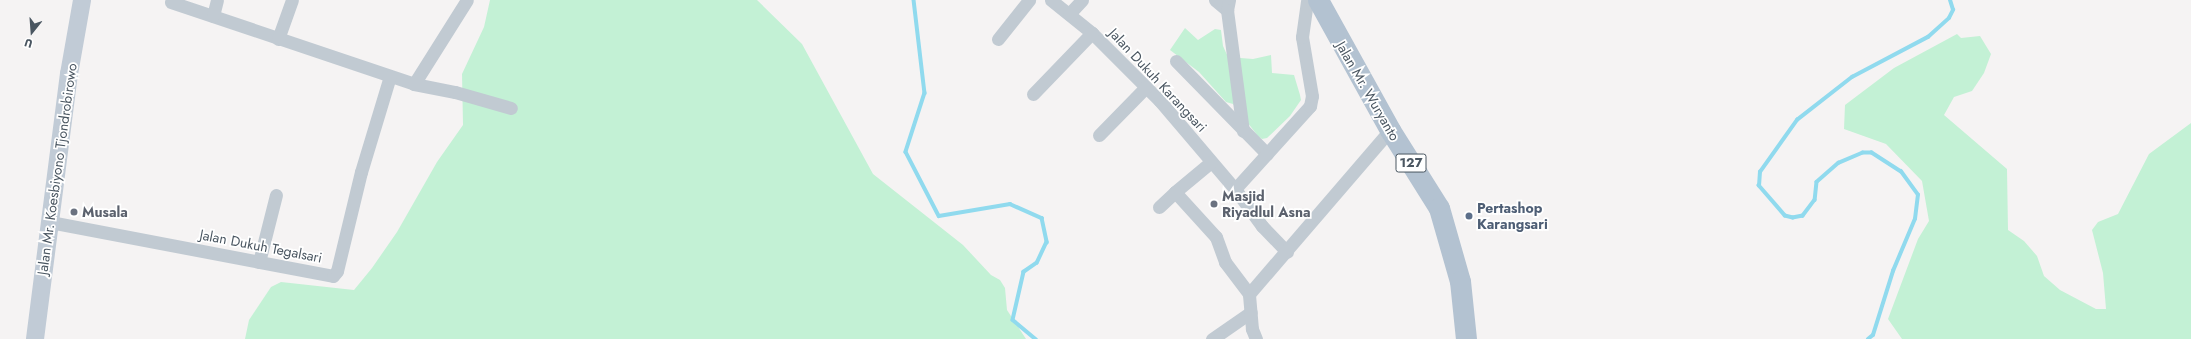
<!DOCTYPE html>
<html>
<head>
<meta charset="utf-8">
<style>
  body { margin:0 }
  #map { position:relative; width:2191px; height:339px; overflow:hidden; background:#f5f3f3; font-family:Jost,sans-serif }
  div>[style] { position:absolute }
  [style*='--x'] { left:calc(var(--x)*1px); top:calc(var(--y)*1px); width:calc(var(--w)*1px); rotate:calc(var(--a)*1deg) }
  .green>* { inset:0; background:#c3f1d5 }
  .stream>* { height:3.5px; margin:-1.75px; padding:0 1.75px; transform-origin:1.75px; border-radius:1.75px; background:#90daee }
  .minor>* { height:13px; margin:-6.5px; padding:0 6.5px; transform-origin:6.5px; border-radius:6.5px; background:#c1cad2 }
  .secondary>* { height:18px; margin:-9px; padding:0 9px; transform-origin:9px; border-radius:9px; background:#c1cbd6 }
  .primary>* { height:21px; margin:-10.5px; padding:0 10.5px; transform-origin:10.5px; border-radius:10.5px; background:#b3c2d1 }
  .dots>* { width:11px; height:11px; translate:-50% -50%; box-sizing:border-box; border:2px solid #fff; border-radius:50% }
  span { translate:-50% -50%; white-space:nowrap; text-align:center; line-height:1.15; -webkit-text-stroke:3.5px #fff; paint-order:stroke }
  .shield-label span { padding:1px 3px; background:#fff; border:1px solid; border-radius:3px; -webkit-text-stroke-width:0 }
  .shield-label { font-size:13px; color:#4a5661; font-weight:700 }
  .street-label { font-size:14px; color:#4a5661 }
  .worship-label { font-size:14px; color:#5b616d; font-weight:700 }
  .left { translate:0 -50%; text-align:left }
  .service-label { font-size:14px; color:#4e5e75; font-weight:700 }
  .north { position:absolute; left:12px; top:12px; width:40px; height:40px; -webkit-text-stroke:3px #fff; paint-order:stroke; rotate:197deg; font-size:11px; font-weight:700; line-height:16px; text-align:center; color:#4a5661 }
  .north::after { content:''; display:block; margin:auto; width:14px; height:18px; background:#4a5661; clip-path:polygon(50% 0,100% 100%,50% 72%,0 100%) }
</style>
</head>
<body>
<div id="map">
  <div class="green">
    <div style="clip-path:polygon(490px 0,757px 0,802px 44px,873px 174px,963px 245px,991px 275px,1000px 280px,1005px 288px,1007px 310px,1026px 339px,245px 339px,249px 320px,271px 287px,281px 282px,354px 290px,372px 268px,397px 232px,437px 162px,463px 125px,462px 74px,484px 27px)"></div>
    <div style="clip-path:polygon(1185px 28px,1198px 40px,1215px 29px,1221px 30px,1223px 46px,1228px 57px,1253px 59px,1271px 55px,1272px 73px,1294px 75px,1300px 95px,1301px 100px,1290px 116px,1267px 138px,1262px 139px,1258px 136px,1233px 104px,1226px 102px,1199px 72px,1170px 50px)"></div>
    <div style="clip-path:polygon(1957px 34px,1961px 38px,1980px 36px,1991px 54px,1984px 73px,1972px 91px,1954px 97px,1944px 115px,2007px 169px,2008px 230px,2024px 241px,2037px 256px,2044px 276px,2060px 290px,2096px 309px,2106px 309px,2103px 273px,2092px 230px,2098px 222px,2118px 214px,2149px 154px,2191px 123px,2191px 339px,1902px 339px,1888px 319px,1918px 239px,1929px 221px,1922px 181px,1886px 144px,1844px 129px,1845px 105px,1894px 68px)"></div>
  </div>
  <div class="stream">
    <div style="--x:914;--y:0;--w:94;--a:83.3"></div>
    <div style="--x:925;--y:93;--w:62;--a:107.9"></div>
    <div style="--x:906;--y:152;--w:72;--a:62.7"></div>
    <div style="--x:939;--y:216;--w:72;--a:-9.6"></div>
    <div style="--x:1010;--y:204;--w:35;--a:24"></div>
    <div style="--x:1042;--y:218;--w:25;--a:78"></div>
    <div style="--x:1047;--y:242;--w:23;--a:115"></div>
    <div style="--x:1037;--y:263;--w:16;--a:145"></div>
    <div style="--x:1024;--y:272;--w:49;--a:102.9"></div>
    <div style="--x:1013;--y:320;--w:30;--a:40"></div>
    <div style="--x:1868;--y:339;--w:6;--a:-39"></div>
    <div style="--x:1873;--y:335;--w:67;--a:-72.6"></div>
    <div style="--x:1893;--y:271;--w:56;--a:-67.1"></div>
    <div style="--x:1915;--y:219;--w:24;--a:-83"></div>
    <div style="--x:1918;--y:195;--w:29;--a:-126"></div>
    <div style="--x:1901;--y:172;--w:35;--a:-147"></div>
    <div style="--x:1872;--y:153;--w:9;--a:180"></div>
    <div style="--x:1863;--y:153;--w:26;--a:157"></div>
    <div style="--x:1839;--y:163;--w:29;--a:139"></div>
    <div style="--x:1817;--y:182;--w:18;--a:96"></div>
    <div style="--x:1815;--y:200;--w:20;--a:127"></div>
    <div style="--x:1803;--y:216;--w:10;--a:169"></div>
    <div style="--x:1793;--y:218;--w:8;--a:-166"></div>
    <div style="--x:1785;--y:216;--w:40;--a:-131"></div>
    <div style="--x:1759;--y:186;--w:14;--a:-86"></div>
    <div style="--x:1760;--y:172;--w:64;--a:-54.6"></div>
    <div style="--x:1797;--y:120;--w:70;--a:-38"></div>
    <div style="--x:1852;--y:77;--w:86;--a:-27.8"></div>
    <div style="--x:1928;--y:37;--w:28;--a:-42"></div>
    <div style="--x:1949;--y:18;--w:9;--a:-63"></div>
    <div style="--x:1953;--y:10;--w:10;--a:-107"></div>
  </div>
  <div class="minor">
    <div style="--x:1051;--y:0;--w:53;--a:38.8"></div>
    <div style="--x:1092;--y:33;--w:96;--a:45"></div>
    <div style="--x:1160;--y:101;--w:116;--a:49.6"></div>
    <div style="--x:1235;--y:189;--w:46;--a:53.9"></div>
    <div style="--x:1262;--y:226;--w:36;--a:46"></div>
    <div style="--x:1215;--y:0;--w:16;--a:40"></div>
    <div style="--x:1229;--y:0;--w:10;--a:101"></div>
    <div style="--x:1227;--y:10;--w:122;--a:82.5"></div>
    <div style="--x:171;--y:2;--w:256;--a:18.6"></div>
    <div style="--x:414;--y:84;--w:42;--a:11"></div>
    <div style="--x:455;--y:92;--w:58;--a:15.9"></div>
    <div style="--x:1069;--y:14;--w:19;--a:-47"></div>
    <div style="--x:213;--y:16;--w:16;--a:-76"></div>
    <div style="--x:278;--y:39;--w:41;--a:-70.3"></div>
    <div style="--x:998;--y:39;--w:50;--a:-51.5"></div>
    <div style="--x:1176;--y:61;--w:130;--a:45.6"></div>
    <div style="--x:414;--y:84;--w:99;--a:-57.8"></div>
    <div style="--x:1033;--y:94;--w:85;--a:-46"></div>
    <div style="--x:1099;--y:135;--w:67;--a:-45.6"></div>
    <div style="--x:1211;--y:162;--w:47;--a:140.2"></div>
    <div style="--x:1175;--y:192;--w:61;--a:47.7"></div>
    <div style="--x:1216;--y:237;--w:27;--a:70"></div>
    <div style="--x:1225;--y:262;--w:40;--a:53"></div>
    <div style="--x:1235;--y:189;--w:112;--a:-47.9"></div>
    <div style="--x:1310;--y:106;--w:10;--a:-79"></div>
    <div style="--x:1312;--y:96;--w:60;--a:-99.6"></div>
    <div style="--x:1302;--y:37;--w:37;--a:-82"></div>
    <div style="--x:1159;--y:207;--w:22;--a:-43"></div>
    <div style="--x:50;--y:222;--w:288;--a:10.8"></div>
    <div style="--x:333;--y:276;--w:6;--a:-51"></div>
    <div style="--x:337;--y:271;--w:102;--a:-76.4"></div>
    <div style="--x:361;--y:172;--w:100;--a:-73.2"></div>
    <div style="--x:259;--y:262;--w:69;--a:-75.8"></div>
    <div style="--x:1212;--y:339;--w:47;--a:-34.7"></div>
    <div style="--x:1256;--y:339;--w:11;--a:-112"></div>
    <div style="--x:1252;--y:329;--w:35;--a:-95"></div>
    <div style="--x:1249;--y:294;--w:216;--a:-49.3"></div>
  </div>
  <div class="secondary">
    <div style="--x:35;--y:339;--w:267;--a:-82.7"></div>
    <div style="--x:69;--y:74;--w:75;--a:-80"></div>
  </div>
  <div class="primary">
    <div style="--x:1318;--y:0;--w:149;--a:61"></div>
    <div style="--x:1390;--y:130;--w:92;--a:57.9"></div>
    <div style="--x:1439;--y:208;--w:76;--a:74"></div>
    <div style="--x:1460;--y:281;--w:58;--a:84.1"></div>
  </div>
  <div class="dots">
    <div style="left:1214px;top:204px;background:#6b7280"></div>
    <div style="left:74px;top:212px;background:#6b7280"></div>
    <div style="left:1469px;top:216px;background:#5c6f8a"></div>
  </div>
  <div class="shield-label">
    <span style="left:1411px;top:163px">127</span>
  </div>
  <div class="street-label">
    <span style="left:1158px;top:80px;rotate:47deg">Jalan Dukuh Karangsari</span>
    <span style="left:1368px;top:91px;rotate:60deg">Jalan Mr. Wuryanto</span>
    <span style="left:57px;top:169px;rotate:-82deg">Jalan Mr. Koesbiyono Tjondrobirowo</span>
    <span style="left:261px;top:246px;rotate:11deg">Jalan Dukuh Tegalsari</span>
  </div>
  <div class="worship-label">
    <span class="left" style="left:1222px;top:204px">Masjid<br>Riyadlul Asna</span>
    <span class="left" style="left:82px;top:212px">Musala</span>
  </div>
  <div class="service-label">
    <span class="left" style="left:1477px;top:216px">Pertashop<br>Karangsari</span>
  </div>
  <div class="north">U</div>
</div>
</body>
</html>
